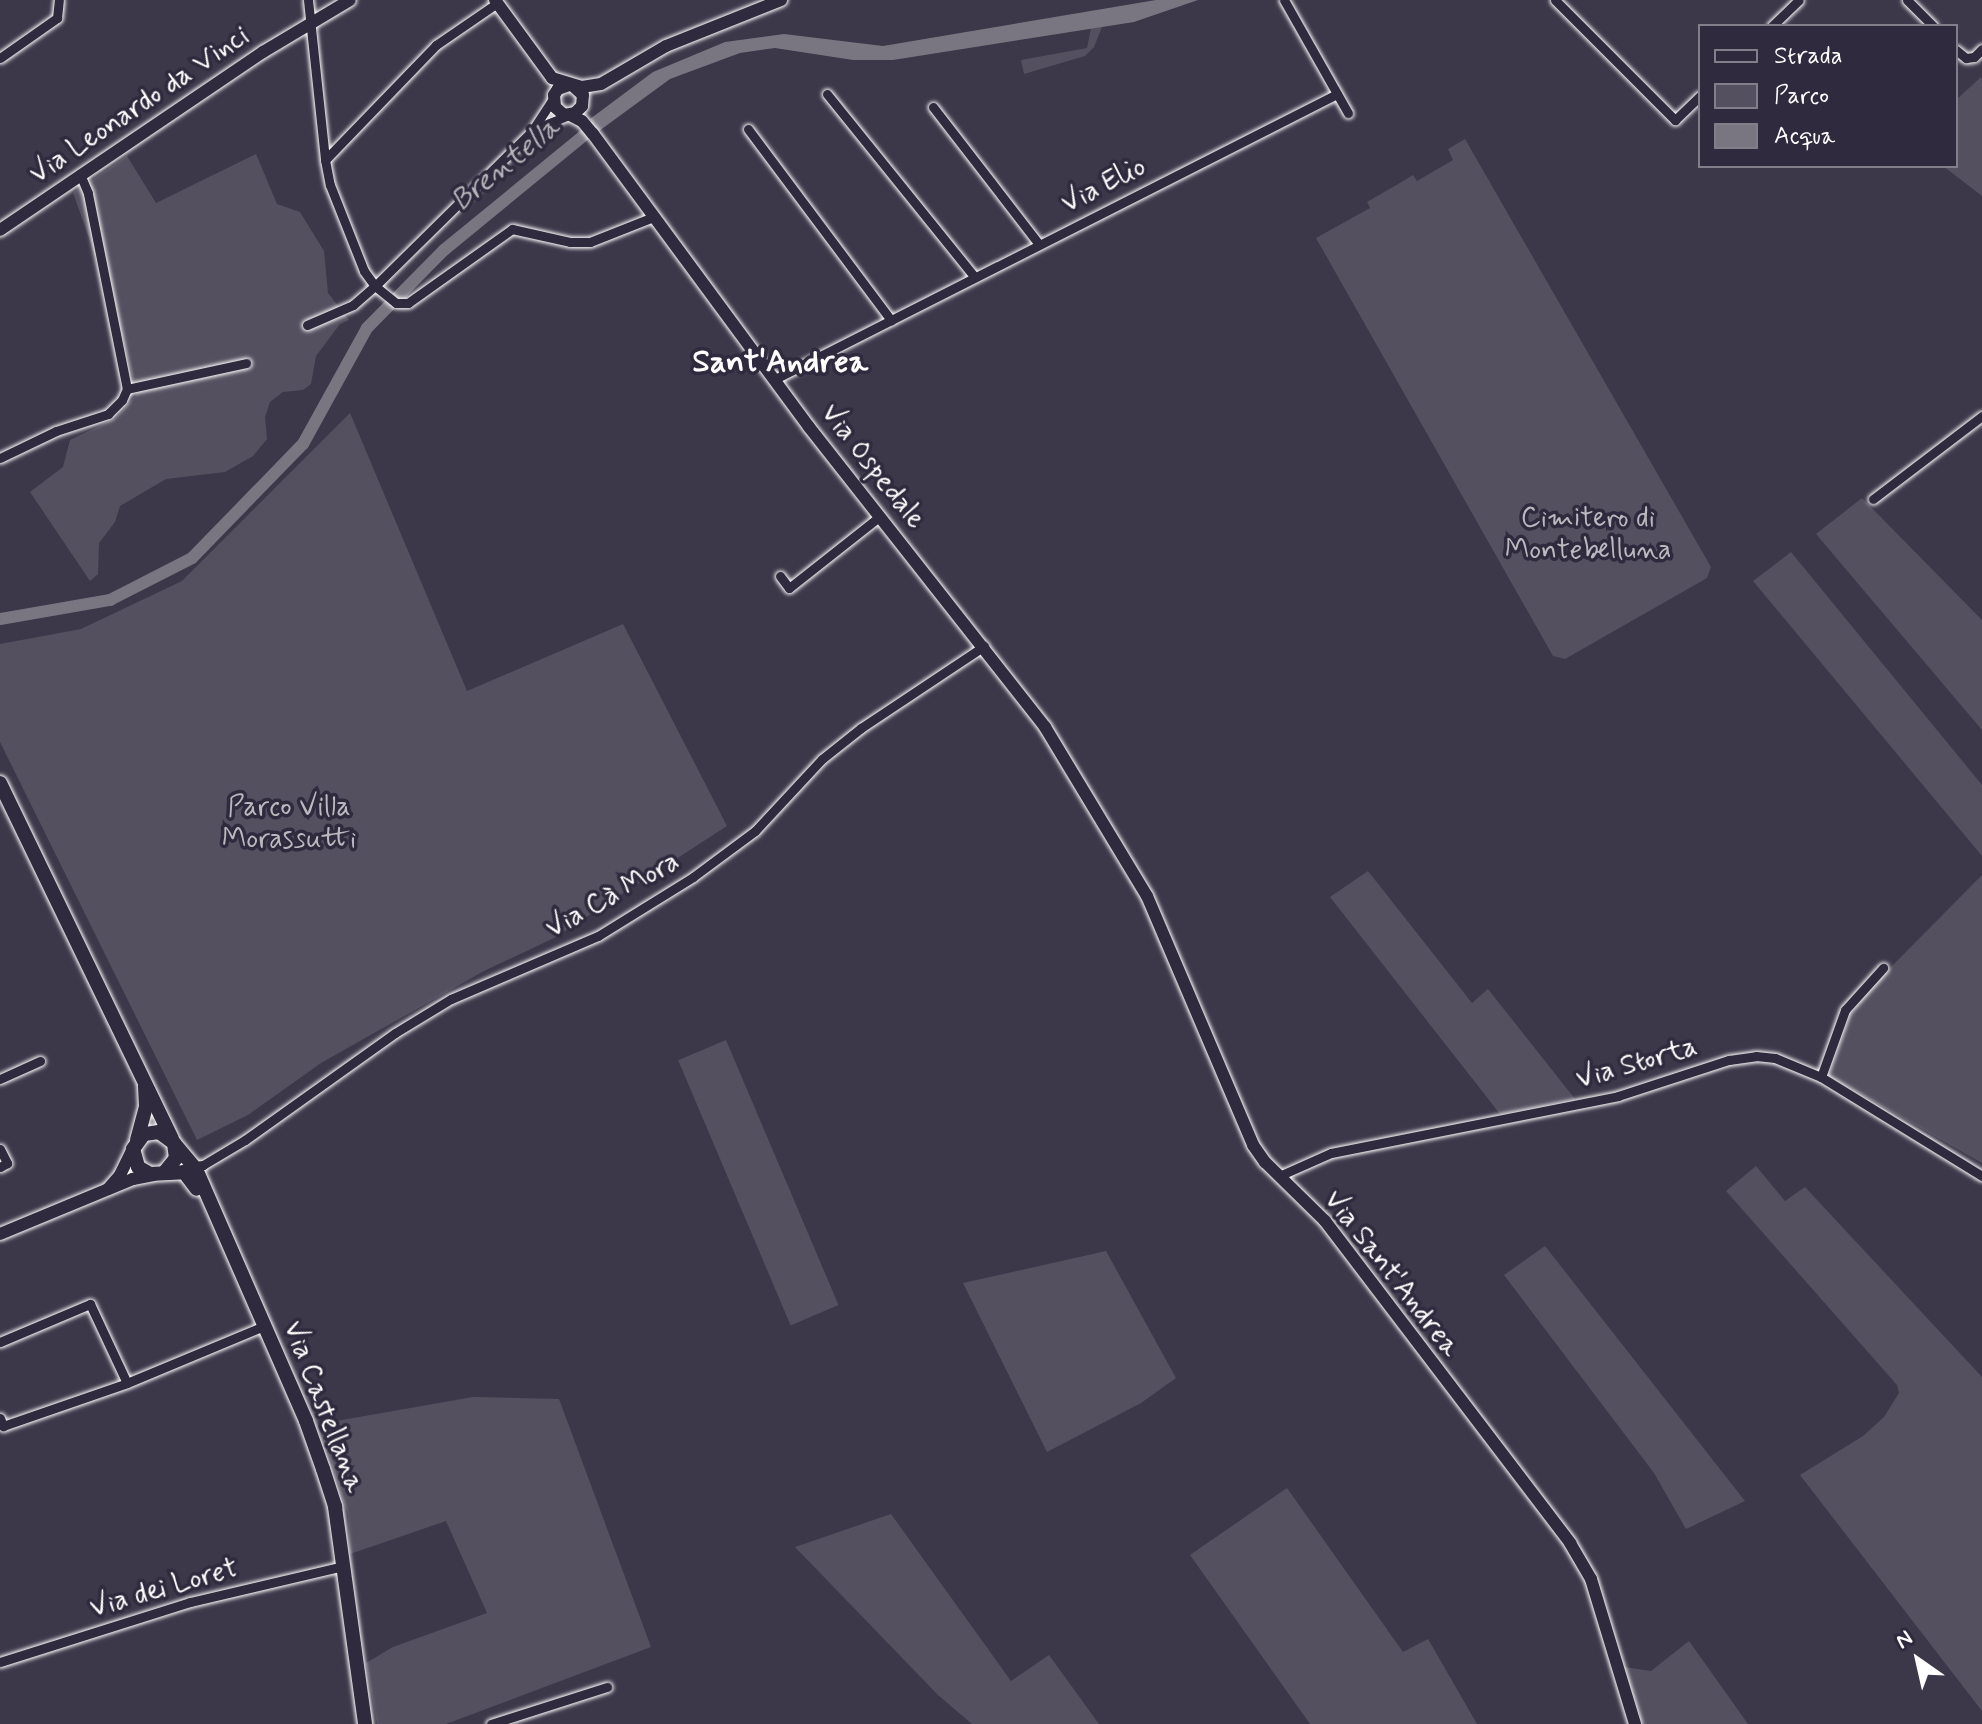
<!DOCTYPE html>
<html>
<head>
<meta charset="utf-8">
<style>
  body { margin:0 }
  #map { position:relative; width:1982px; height:1724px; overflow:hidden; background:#3c3749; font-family:Mynerve,sans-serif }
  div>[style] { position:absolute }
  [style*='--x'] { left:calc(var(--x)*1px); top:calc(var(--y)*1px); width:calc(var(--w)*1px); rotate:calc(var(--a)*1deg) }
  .green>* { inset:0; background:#555060; transform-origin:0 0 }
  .water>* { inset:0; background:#797682 }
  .canal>* { height:12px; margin:-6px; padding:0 6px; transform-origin:6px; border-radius:6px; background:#797682 }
  .roads { filter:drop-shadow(0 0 2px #fff) drop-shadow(0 0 2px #fff) }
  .minor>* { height:9px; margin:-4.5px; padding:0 4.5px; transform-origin:4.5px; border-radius:4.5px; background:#2f2a3d }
  .tertiary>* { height:12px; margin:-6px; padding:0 6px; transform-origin:6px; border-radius:6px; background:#2f2a3d }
  .secondary>* { height:14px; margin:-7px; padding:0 7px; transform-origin:7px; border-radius:7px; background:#2f2a3d }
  span { translate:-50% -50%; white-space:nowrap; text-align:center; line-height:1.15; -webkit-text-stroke:7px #2f2a3d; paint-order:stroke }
  .street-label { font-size:28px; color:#fff }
  .park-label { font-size:28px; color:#bbb9bf }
  .water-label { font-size:30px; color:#b5b4ba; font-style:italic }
  .quarter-label { font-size:32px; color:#fff; font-weight:700 }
  .legend { position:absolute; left:1698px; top:24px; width:260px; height:144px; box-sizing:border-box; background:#2f2a3d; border:2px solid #827f8b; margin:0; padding:10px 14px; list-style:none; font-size:24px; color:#fff }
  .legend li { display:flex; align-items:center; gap:16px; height:40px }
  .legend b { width:40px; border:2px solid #827f8b }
  .north { position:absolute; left:1878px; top:1620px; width:80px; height:80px; -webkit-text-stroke:6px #2f2a3d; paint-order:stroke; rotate:326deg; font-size:22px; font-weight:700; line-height:32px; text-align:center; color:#fff }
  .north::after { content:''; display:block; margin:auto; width:28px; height:36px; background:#fff; clip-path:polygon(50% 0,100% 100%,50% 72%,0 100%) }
</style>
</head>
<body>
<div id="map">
  <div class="green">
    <div style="clip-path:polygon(1102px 27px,1094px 47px,1085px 56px,1024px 74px,1021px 60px,1087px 48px,1091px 28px)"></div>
    <div style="clip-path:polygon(1981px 77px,1982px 79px,1982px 196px,1943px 166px,1956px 166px,1956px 100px)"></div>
    <div style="clip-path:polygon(1465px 139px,1711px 567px,1707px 578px,1565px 659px,1553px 656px,1316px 238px,1370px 208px,1367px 202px,1405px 180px,1413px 175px,1417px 181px,1453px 160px,1448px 149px)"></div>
    <div style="clip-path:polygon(256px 154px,277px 204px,300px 212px,324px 251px,328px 293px,349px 320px,340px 324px,316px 356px,311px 384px,303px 390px,283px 392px,270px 402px,265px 417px,267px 439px,253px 456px,225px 472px,166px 479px,120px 506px,115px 522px,99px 543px,98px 574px,90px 581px,30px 492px,63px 467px,70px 440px,116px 418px,137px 394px,118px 319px,73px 193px,127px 156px,156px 203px)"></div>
    <div style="clip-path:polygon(350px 413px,467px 691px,623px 624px,727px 826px,554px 938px,484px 971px,321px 1063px,248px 1115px,197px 1140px,0 742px,0 644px,81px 629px,182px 581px)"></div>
    <div style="clip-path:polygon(1862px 498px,1982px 620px,1982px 730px,1816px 534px)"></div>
    <div style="clip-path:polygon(1791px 552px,1982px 785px,1982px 856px,1753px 581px)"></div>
    <div style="clip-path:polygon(1368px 871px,1472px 1003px,1488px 989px,1575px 1099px,1500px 1114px,1330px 897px)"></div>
    <div style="clip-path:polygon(1982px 875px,1982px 1163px,1829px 1076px,1850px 1015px,1884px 974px)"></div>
    <div style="left:726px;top:1040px;width:288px;height:52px;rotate:67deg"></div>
    <div style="clip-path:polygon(1756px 1166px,1785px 1201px,1805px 1187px,1982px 1377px,1982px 1711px,1800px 1475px,1863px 1436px,1884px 1417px,1899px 1393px,1897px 1385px,1726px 1191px)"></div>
    <div style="clip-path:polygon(1545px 1246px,1745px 1501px,1686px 1529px,1654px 1473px,1504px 1275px)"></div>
    <div style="clip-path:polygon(1106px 1251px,1176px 1378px,1141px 1403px,1047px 1452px,963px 1283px)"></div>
    <div style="clip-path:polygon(473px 1397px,559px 1399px,651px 1647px,446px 1724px,377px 1724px,366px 1663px,393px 1647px,487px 1613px,446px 1521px,350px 1554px,348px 1515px,319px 1424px)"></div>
    <div style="clip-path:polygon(1287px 1488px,1403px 1652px,1428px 1639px,1477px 1724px,1310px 1724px,1190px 1555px)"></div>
    <div style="clip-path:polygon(891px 1514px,1011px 1681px,1049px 1655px,1099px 1724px,972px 1724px,938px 1695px,795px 1547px)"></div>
    <div style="clip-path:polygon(1689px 1641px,1748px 1724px,1643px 1724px,1624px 1667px,1651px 1671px)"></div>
  </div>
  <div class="water">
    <div style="clip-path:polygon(1156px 0,1198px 0,1134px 22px,893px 60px,853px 60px,775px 48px,740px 53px,670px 79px,599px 131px,590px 119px,653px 72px,725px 42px,784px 34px,883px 46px)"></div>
  </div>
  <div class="canal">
    <div style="--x:0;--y:619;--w:112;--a:-9.8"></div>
    <div style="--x:110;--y:600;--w:92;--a:-27.1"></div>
    <div style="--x:192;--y:558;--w:159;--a:-45.8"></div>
    <div style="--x:303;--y:444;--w:132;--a:-61.1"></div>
    <div style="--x:367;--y:328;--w:110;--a:-45.4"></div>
    <div style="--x:444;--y:250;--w:212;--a:-39.3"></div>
  </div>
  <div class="roads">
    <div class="minor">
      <div style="--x:308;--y:0;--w:161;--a:83.9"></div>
      <div style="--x:325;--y:160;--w:25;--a:79"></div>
      <div style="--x:330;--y:185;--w:92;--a:68.4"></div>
      <div style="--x:364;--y:271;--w:19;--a:54"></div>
      <div style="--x:375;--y:286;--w:27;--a:39"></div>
      <div style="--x:396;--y:303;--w:12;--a:0"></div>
      <div style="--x:408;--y:303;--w:128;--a:-35.4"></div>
      <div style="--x:512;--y:229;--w:59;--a:12.6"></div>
      <div style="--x:570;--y:242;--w:20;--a:0"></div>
      <div style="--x:590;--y:242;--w:68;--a:-21.6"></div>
      <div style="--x:1284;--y:0;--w:130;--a:60.5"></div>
      <div style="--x:1555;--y:0;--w:170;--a:45"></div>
      <div style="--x:1675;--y:120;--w:35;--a:-44"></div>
      <div style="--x:1907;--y:0;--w:37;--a:45"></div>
      <div style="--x:1772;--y:26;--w:37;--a:-44"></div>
      <div style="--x:1956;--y:50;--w:13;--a:39"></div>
      <div style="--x:1966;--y:58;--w:8;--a:-7"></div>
      <div style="--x:1974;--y:57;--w:11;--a:-45"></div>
      <div style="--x:0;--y:58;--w:70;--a:-35.1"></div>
      <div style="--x:57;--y:18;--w:18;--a:-84"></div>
      <div style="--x:827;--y:94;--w:234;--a:51.1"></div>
      <div style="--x:933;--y:107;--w:173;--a:52.3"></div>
      <div style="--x:538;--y:128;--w:33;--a:-23"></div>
      <div style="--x:748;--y:129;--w:239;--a:53.2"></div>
      <div style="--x:325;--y:160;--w:160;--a:-46"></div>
      <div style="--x:436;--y:45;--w:74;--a:-34.5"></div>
      <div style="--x:307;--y:325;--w:50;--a:-23.5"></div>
      <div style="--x:353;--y:305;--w:29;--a:-41"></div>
      <div style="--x:375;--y:286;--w:221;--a:-44.6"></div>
      <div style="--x:532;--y:131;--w:38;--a:-57"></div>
      <div style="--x:775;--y:379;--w:630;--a:-26.89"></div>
      <div style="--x:127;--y:389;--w:122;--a:-12.3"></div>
      <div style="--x:0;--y:458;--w:62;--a:-25.7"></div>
      <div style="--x:56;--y:431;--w:55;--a:-18.1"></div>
      <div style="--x:108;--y:414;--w:20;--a:-45"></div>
      <div style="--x:122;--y:400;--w:12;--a:-66"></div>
      <div style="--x:127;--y:389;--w:200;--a:-101.3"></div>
      <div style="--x:88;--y:193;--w:21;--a:-113"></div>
      <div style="--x:1873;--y:499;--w:137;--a:-37.3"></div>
      <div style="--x:780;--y:576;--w:15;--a:53"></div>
      <div style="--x:789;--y:588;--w:115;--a:-38.3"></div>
      <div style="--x:1821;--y:1077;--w:71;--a:-70.3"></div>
      <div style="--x:1845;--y:1010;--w:57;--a:-47.9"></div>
      <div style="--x:0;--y:1079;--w:44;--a:-24.2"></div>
      <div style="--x:0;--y:1149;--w:16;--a:63"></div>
      <div style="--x:7;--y:1163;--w:8;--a:150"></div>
      <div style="--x:194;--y:1166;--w:9;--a:-6"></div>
      <div style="--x:203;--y:1165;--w:49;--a:-30.8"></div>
      <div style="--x:245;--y:1140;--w:184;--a:-35.5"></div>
      <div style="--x:395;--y:1033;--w:66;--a:-31.3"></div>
      <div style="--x:451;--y:999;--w:160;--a:-23.2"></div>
      <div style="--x:598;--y:936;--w:112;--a:-31.8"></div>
      <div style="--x:693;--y:877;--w:77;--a:-36.6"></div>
      <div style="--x:755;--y:831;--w:98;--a:-47.1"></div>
      <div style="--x:822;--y:759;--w:50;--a:-38.5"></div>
      <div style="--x:861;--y:728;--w:148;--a:-33.7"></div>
      <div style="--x:1279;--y:1176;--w:57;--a:-23.9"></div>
      <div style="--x:1331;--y:1153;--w:293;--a:-11.2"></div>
      <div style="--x:1618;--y:1096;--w:117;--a:-18"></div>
      <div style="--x:1729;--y:1060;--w:27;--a:-8"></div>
      <div style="--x:1756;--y:1056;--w:19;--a:6"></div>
      <div style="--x:1775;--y:1058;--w:50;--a:22.4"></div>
      <div style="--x:1821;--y:1077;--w:189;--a:31.6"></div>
      <div style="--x:0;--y:1342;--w:98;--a:-22.9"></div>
      <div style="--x:90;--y:1304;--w:87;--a:64.9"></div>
      <div style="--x:0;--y:1418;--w:9;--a:69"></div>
      <div style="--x:3;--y:1426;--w:131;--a:-19.1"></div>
      <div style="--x:127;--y:1383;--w:148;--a:-22.6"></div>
      <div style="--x:0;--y:1662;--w:199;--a:-17.5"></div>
      <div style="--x:190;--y:1602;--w:157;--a:-13.2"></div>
      <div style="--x:491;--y:1724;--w:122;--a:-17.7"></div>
    </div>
    <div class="tertiary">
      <div style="--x:495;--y:0;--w:97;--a:53.8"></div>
      <div style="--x:552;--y:78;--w:31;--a:17"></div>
      <div style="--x:582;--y:87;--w:19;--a:-9"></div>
      <div style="--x:601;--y:84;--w:75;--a:-30.3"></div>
      <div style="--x:666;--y:46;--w:124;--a:-21.8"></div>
      <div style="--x:569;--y:85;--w:12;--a:160"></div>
      <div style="--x:558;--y:89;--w:7;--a:124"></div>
      <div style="--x:554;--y:95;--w:12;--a:85"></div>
      <div style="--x:555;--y:107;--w:12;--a:42"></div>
      <div style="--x:564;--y:115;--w:11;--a:-10"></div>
      <div style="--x:575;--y:113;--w:10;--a:-45"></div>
      <div style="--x:582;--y:106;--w:11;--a:-85"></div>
      <div style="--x:583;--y:95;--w:13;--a:-138"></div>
      <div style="--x:570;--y:115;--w:13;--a:27"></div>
      <div style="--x:582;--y:121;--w:17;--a:50"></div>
      <div style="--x:593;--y:134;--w:364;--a:53.6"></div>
      <div style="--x:809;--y:427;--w:382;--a:51.8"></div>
      <div style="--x:1045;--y:727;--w:197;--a:58.9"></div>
      <div style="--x:1147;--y:896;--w:271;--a:66.9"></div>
      <div style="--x:1253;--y:1145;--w:21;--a:55"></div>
      <div style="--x:1265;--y:1162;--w:84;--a:44.5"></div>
      <div style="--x:1325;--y:1221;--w:405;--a:52.7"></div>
      <div style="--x:1570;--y:1543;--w:42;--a:59.7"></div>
      <div style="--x:1591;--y:1579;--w:152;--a:73.1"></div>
      <div style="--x:0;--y:230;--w:318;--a:-34.1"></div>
      <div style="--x:263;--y:52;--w:101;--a:-30.9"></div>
      <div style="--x:108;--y:1189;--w:18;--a:-49"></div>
      <div style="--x:120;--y:1175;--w:34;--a:-64"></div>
      <div style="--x:0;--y:1234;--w:144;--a:-22.5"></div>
      <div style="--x:133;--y:1179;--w:21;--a:-11"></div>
    </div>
    <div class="secondary">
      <div style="--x:0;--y:783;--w:395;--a:64.2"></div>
      <div style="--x:137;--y:1140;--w:35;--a:-75"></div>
      <div style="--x:146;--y:1106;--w:20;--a:-93"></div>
      <div style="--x:174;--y:1143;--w:34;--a:50"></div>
      <div style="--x:196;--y:1169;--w:275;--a:66.4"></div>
      <div style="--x:306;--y:1421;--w:51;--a:70.5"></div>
      <div style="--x:323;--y:1469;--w:40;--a:72"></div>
      <div style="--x:335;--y:1507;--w:219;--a:82.1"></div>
      <div style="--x:164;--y:1173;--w:19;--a:-51"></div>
      <div style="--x:176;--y:1158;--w:15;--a:-98"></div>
      <div style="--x:174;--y:1143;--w:19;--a:-144"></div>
      <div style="--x:159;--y:1132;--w:15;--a:172"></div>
      <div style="--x:144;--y:1134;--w:19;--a:126"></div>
      <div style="--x:133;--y:1149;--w:19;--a:74"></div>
      <div style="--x:138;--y:1167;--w:14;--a:30"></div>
      <div style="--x:150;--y:1174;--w:34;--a:-3"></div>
      <div style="--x:184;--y:1172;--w:21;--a:53"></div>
    </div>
  </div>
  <div class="street-label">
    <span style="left:140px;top:106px;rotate:-34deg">Via Leonardo da Vinci</span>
    <span style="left:1104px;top:186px;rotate:-27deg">Via Elio</span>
    <span style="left:872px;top:467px;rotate:52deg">Via Ospedale</span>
    <span style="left:613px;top:896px;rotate:-29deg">Via Cà Mora</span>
    <span style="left:1637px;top:1064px;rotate:-16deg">Via Storta</span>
    <span style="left:1391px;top:1274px;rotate:52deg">Via Sant'Andrea</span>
    <span style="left:323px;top:1407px;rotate:69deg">Via Castellana</span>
    <span style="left:164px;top:1589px;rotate:-16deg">Via dei Loret</span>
  </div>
  <div class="park-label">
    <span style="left:1588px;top:535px">Cimitero di<br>Montebelluna</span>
    <span style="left:289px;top:824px">Parco Villa<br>Morassutti</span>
  </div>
  <div class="water-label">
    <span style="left:506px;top:165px;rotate:-39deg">Brentella</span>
  </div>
  <div class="quarter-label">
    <span style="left:780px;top:362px">Sant'Andrea</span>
  </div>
  <ul class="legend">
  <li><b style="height:10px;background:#2f2a3d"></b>Strada</li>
  <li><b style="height:22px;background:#555060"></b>Parco</li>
  <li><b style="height:22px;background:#797682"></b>Acqua</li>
  </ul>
  <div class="north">N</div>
</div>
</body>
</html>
